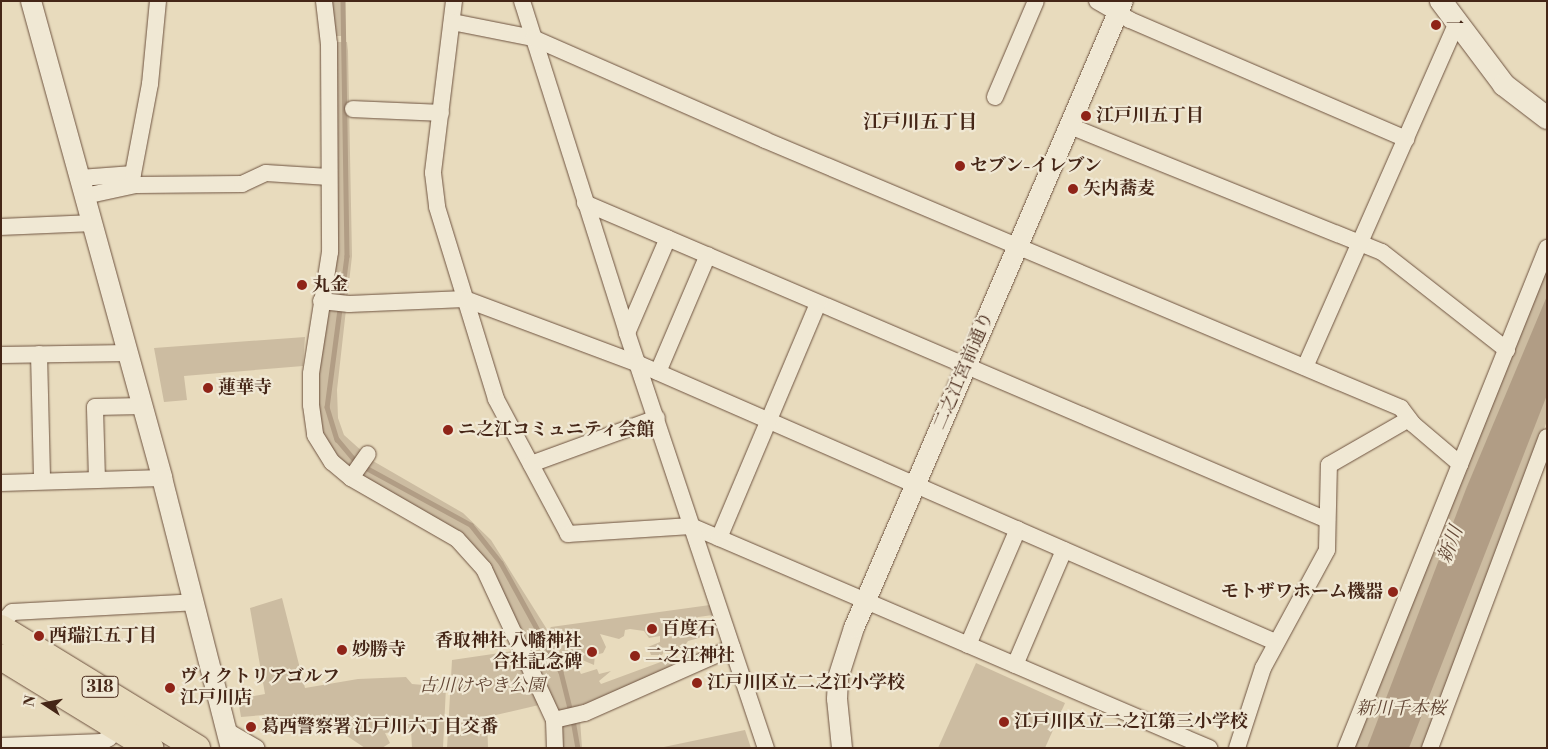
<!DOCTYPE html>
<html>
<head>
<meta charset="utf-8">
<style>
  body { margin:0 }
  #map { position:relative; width:1548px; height:749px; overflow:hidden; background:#e8dbbd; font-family:"Libre Bodoni","Noto Serif JP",serif }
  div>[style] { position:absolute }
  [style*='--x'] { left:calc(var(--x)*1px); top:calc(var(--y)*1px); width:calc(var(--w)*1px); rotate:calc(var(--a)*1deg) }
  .green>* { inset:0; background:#ccbca1 }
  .water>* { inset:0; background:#b19d85 }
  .stream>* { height:4.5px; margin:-2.25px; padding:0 2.25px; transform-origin:2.25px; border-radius:2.25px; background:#b19d85 }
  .roads { filter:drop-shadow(0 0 1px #6e5340) drop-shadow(0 0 1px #6e5340) }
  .minor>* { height:16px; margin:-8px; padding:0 8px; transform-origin:8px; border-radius:8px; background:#f0e8d4 }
  .tertiary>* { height:20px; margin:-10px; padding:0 10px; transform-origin:10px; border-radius:10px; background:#f0e8d4 }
  .secondary>* { height:22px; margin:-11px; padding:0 11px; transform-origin:11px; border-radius:11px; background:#f0e8d4 }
  .primary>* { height:26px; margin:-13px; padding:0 13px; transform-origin:13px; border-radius:13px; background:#e8dbbd }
  .dots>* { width:14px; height:14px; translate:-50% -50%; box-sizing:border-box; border:2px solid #f0e8d4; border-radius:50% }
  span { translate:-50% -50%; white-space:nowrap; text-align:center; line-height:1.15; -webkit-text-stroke:4.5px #f0e8d4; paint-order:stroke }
  .shield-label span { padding:1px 4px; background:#f0e8d4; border:1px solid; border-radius:4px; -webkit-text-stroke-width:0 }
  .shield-label { font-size:16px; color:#452617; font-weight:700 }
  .poi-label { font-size:18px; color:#452617; font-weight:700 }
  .left { translate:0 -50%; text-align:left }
  .right { translate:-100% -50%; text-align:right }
  .street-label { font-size:18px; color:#452617 }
  .park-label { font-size:18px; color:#604433; font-style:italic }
  .neighbourhood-label { font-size:19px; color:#452617; font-weight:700 }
  .water-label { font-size:19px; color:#654a38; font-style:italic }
  .frame { position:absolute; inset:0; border:2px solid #452617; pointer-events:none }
  .north { position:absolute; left:20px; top:679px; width:50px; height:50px; -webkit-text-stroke:4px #f0e8d4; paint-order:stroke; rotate:281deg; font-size:14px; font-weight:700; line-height:20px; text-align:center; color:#452617 }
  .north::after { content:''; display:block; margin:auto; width:18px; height:22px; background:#452617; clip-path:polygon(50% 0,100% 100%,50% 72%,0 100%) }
</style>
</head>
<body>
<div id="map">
  <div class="green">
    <div style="clip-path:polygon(332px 1px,341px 1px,344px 36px,336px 36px)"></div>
    <div style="clip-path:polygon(333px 42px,347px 42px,348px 51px,352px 256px,337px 390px,338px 418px,344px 435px,373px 461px,463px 513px,491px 540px,548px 631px,551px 627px,710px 605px,713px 615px,698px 617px,690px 623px,685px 619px,675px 620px,678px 633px,685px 633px,686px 626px,697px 624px,702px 624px,706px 632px,699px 638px,688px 641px,682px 650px,667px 648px,662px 655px,651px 655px,648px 647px,660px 642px,660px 636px,649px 638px,644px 631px,630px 629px,625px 630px,624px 636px,619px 639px,600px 634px,606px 647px,603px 653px,595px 655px,594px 665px,580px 659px,576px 664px,581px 674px,597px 669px,599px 674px,611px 671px,599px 681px,601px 684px,677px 656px,680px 665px,606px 700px,579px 705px,582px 748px,561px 748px,520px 631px,488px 565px,336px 459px,320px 433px,317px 395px,326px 313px)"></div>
    <div style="clip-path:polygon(1547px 262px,1547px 421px,1423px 748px,1349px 748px)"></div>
    <div style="clip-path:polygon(305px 337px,303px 366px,184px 376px,187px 400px,164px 402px,154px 348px)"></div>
    <div style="clip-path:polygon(282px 598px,305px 688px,358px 679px,406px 677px,412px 684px,446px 687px,443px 748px,412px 748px,411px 730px,385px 733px,390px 743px,382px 748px,365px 748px,335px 728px,266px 726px,264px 715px,241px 717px,238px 699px,265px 694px,250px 608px)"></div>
    <div style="clip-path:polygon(513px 651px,539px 705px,487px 717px,488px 748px,447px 748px,452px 660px)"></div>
    <div style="clip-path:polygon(976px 663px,1065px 703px,1045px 748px,938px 748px)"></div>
    <div style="clip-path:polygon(745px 730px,751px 748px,659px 748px)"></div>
  </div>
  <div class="water">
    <div style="clip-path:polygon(1547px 296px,1547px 395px,1409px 748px,1367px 748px,1466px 489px)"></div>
  </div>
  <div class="stream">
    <div style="--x:343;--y:1;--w:255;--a:89.1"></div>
    <div style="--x:347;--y:256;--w:152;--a:97.5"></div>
    <div style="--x:327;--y:407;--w:34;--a:73"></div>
    <div style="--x:337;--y:439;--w:31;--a:50"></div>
    <div style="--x:363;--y:466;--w:123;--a:28.6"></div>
    <div style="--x:471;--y:525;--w:48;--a:51.7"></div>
    <div style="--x:501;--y:563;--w:124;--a:61.2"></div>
    <div style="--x:561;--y:672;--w:41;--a:76"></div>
    <div style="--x:573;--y:720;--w:28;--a:80"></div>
  </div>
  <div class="roads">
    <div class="minor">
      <div style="--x:324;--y:1;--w:43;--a:83.4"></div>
      <div style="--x:329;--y:44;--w:208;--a:89.7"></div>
      <div style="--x:330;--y:252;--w:123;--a:98.9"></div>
      <div style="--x:311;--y:374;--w:31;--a:90"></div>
      <div style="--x:311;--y:405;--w:30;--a:82"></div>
      <div style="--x:315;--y:435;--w:32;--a:58"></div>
      <div style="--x:332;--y:462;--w:25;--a:40"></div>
      <div style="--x:351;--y:478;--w:122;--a:29.9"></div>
      <div style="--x:457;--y:539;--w:40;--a:48"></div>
      <div style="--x:484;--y:569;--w:166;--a:65.1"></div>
      <div style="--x:554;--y:720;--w:28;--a:88"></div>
      <div style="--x:454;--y:1;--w:173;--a:97"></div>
      <div style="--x:433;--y:173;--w:34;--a:83"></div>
      <div style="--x:437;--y:207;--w:201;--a:72.9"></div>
      <div style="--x:496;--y:399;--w:153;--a:61.9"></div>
      <div style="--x:568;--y:534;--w:123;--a:-3.7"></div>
      <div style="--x:691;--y:526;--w:564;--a:23.2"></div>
      <div style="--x:522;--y:1;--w:348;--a:72.4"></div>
      <div style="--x:627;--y:333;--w:438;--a:71.5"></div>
      <div style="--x:1097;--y:1;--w:38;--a:30"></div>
      <div style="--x:1130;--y:20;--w:301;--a:23.3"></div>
      <div style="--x:452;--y:22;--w:83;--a:11.2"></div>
      <div style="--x:533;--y:38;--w:253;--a:23.7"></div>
      <div style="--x:765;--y:140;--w:690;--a:22.85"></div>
      <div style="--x:1401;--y:408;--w:20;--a:53"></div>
      <div style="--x:1413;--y:424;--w:62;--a:40.4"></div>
      <div style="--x:995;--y:97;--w:104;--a:-66.9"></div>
      <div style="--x:353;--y:109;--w:88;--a:2.6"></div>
      <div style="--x:1070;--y:126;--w:336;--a:22"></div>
      <div style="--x:1382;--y:252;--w:159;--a:38.1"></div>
      <div style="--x:80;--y:178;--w:53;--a:-4.3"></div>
      <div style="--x:133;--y:174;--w:92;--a:-79.3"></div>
      <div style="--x:150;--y:84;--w:83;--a:-84.5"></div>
      <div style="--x:85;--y:196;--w:52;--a:-12.2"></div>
      <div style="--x:136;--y:185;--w:106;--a:-0.5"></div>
      <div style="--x:242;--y:184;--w:26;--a:-25"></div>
      <div style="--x:266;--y:173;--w:63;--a:3.6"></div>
      <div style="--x:585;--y:203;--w:807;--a:23.13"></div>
      <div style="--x:1;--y:227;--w:91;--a:-2.5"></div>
      <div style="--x:321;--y:301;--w:28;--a:6"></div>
      <div style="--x:349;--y:304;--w:116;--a:-2.5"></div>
      <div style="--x:465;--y:299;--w:186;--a:20.5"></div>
      <div style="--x:639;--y:364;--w:694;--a:23.61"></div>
      <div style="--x:627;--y:333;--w:103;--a:-66.7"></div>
      <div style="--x:39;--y:354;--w:127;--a:88.6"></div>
      <div style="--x:1;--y:355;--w:128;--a:-0.9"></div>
      <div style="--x:1305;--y:367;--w:376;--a:-66.2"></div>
      <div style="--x:658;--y:372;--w:127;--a:-66.9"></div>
      <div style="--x:531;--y:464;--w:134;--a:-20.1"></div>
      <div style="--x:351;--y:478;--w:29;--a:-55"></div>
      <div style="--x:97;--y:480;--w:73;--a:-91.6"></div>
      <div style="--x:95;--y:407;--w:48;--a:-1.2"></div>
      <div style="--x:1;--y:483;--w:161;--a:-1.8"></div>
      <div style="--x:719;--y:538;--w:254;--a:-67.1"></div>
      <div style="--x:1;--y:624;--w:16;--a:-47"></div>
      <div style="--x:12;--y:612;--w:182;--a:-3.1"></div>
      <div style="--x:968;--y:645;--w:126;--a:-66.7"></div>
      <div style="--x:1015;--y:665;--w:125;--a:-66.9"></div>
      <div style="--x:554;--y:720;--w:32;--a:-13"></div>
      <div style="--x:585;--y:713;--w:161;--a:-23.9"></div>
      <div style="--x:227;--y:731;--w:34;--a:30"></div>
      <div style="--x:1;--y:746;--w:101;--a:-2.3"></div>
      <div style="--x:102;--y:742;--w:8;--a:-30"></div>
      <div style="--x:109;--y:738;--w:22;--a:-56"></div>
      <div style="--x:1237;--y:748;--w:84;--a:-72"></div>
      <div style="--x:1263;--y:668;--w:134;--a:-61.5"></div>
      <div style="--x:1327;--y:550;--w:85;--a:-88.7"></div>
      <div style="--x:1329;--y:465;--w:92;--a:-29.9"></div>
      <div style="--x:1346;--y:748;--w:539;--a:-68.1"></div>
      <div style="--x:1430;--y:748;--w:332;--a:-69.4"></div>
    </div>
    <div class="tertiary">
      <div style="--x:31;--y:1;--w:495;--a:74.6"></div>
      <div style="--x:162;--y:478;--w:279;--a:75.7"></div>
      <div style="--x:842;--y:748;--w:49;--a:-95.8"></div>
      <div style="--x:837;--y:699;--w:21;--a:-87"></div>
      <div style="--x:838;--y:678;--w:52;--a:-72.3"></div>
      <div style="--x:854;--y:628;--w:682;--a:-66.78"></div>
    </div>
    <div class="secondary">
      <div style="--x:1441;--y:1;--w:105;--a:53.1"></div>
      <div style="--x:1504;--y:85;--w:54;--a:37.5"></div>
    </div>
    <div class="primary">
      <div style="--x:1;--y:628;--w:230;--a:31.5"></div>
      <div style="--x:1;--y:657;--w:175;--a:31.4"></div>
    </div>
  </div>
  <div class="dots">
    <div style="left:1436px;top:25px;background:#8f2418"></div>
    <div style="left:1086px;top:116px;background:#8f2418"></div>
    <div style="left:960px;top:166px;background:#8f2418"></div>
    <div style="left:1073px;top:189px;background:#8f2418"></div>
    <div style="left:302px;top:285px;background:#8f2418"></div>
    <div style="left:208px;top:388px;background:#8f2418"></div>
    <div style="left:448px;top:430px;background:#8f2418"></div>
    <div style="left:1393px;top:592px;background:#8f2418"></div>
    <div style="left:652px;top:629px;background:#8f2418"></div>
    <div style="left:39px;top:636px;background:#8f2418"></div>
    <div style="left:342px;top:650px;background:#8f2418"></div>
    <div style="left:592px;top:652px;background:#8f2418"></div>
    <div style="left:635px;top:656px;background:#8f2418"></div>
    <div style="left:697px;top:683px;background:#8f2418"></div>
    <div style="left:170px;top:688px;background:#8f2418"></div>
    <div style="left:1004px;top:722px;background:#8f2418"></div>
    <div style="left:251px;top:727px;background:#8f2418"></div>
  </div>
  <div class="shield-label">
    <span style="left:100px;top:687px">318</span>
  </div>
  <div class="poi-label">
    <span class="left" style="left:1446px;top:25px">一</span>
    <span class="left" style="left:1096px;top:116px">江戸川五丁目</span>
    <span class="left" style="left:970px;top:166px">セブン-イレブン</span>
    <span class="left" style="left:1083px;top:189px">矢内蕎麦</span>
    <span class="left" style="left:312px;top:285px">丸金</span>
    <span class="left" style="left:218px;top:388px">蓮華寺</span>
    <span class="left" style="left:458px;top:430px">ニ之江コミュニティ会館</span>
    <span class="right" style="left:1383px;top:592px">モトザワホーム機器</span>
    <span class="left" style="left:662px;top:629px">百度石</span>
    <span class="left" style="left:49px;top:636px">西瑞江五丁目</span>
    <span class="right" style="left:582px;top:652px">香取神社 八幡神社<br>合社記念碑</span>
    <span class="left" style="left:352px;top:650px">妙勝寺</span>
    <span class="left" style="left:645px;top:656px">二之江神社</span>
    <span class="left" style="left:180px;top:688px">ヴィクトリアゴルフ<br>江戸川店</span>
    <span class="left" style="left:707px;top:683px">江戸川区立二之江小学校</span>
    <span class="left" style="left:1014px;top:722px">江戸川区立二之江第三小学校</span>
    <span class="left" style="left:261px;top:727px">葛西警察署 江戸川六丁目交番</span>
  </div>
  <div class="street-label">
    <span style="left:964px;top:371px;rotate:-67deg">二之江宮前通り</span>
  </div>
  <div class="park-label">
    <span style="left:482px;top:686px">古川けやき公園</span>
    <span style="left:1401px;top:709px">新川千本桜</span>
  </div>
  <div class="neighbourhood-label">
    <span style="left:920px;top:123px">江戸川五丁目</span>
  </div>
  <div class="water-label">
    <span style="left:1451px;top:545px;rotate:-69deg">新川</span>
  </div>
  <div class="frame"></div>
  <div class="north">N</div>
</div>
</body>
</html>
